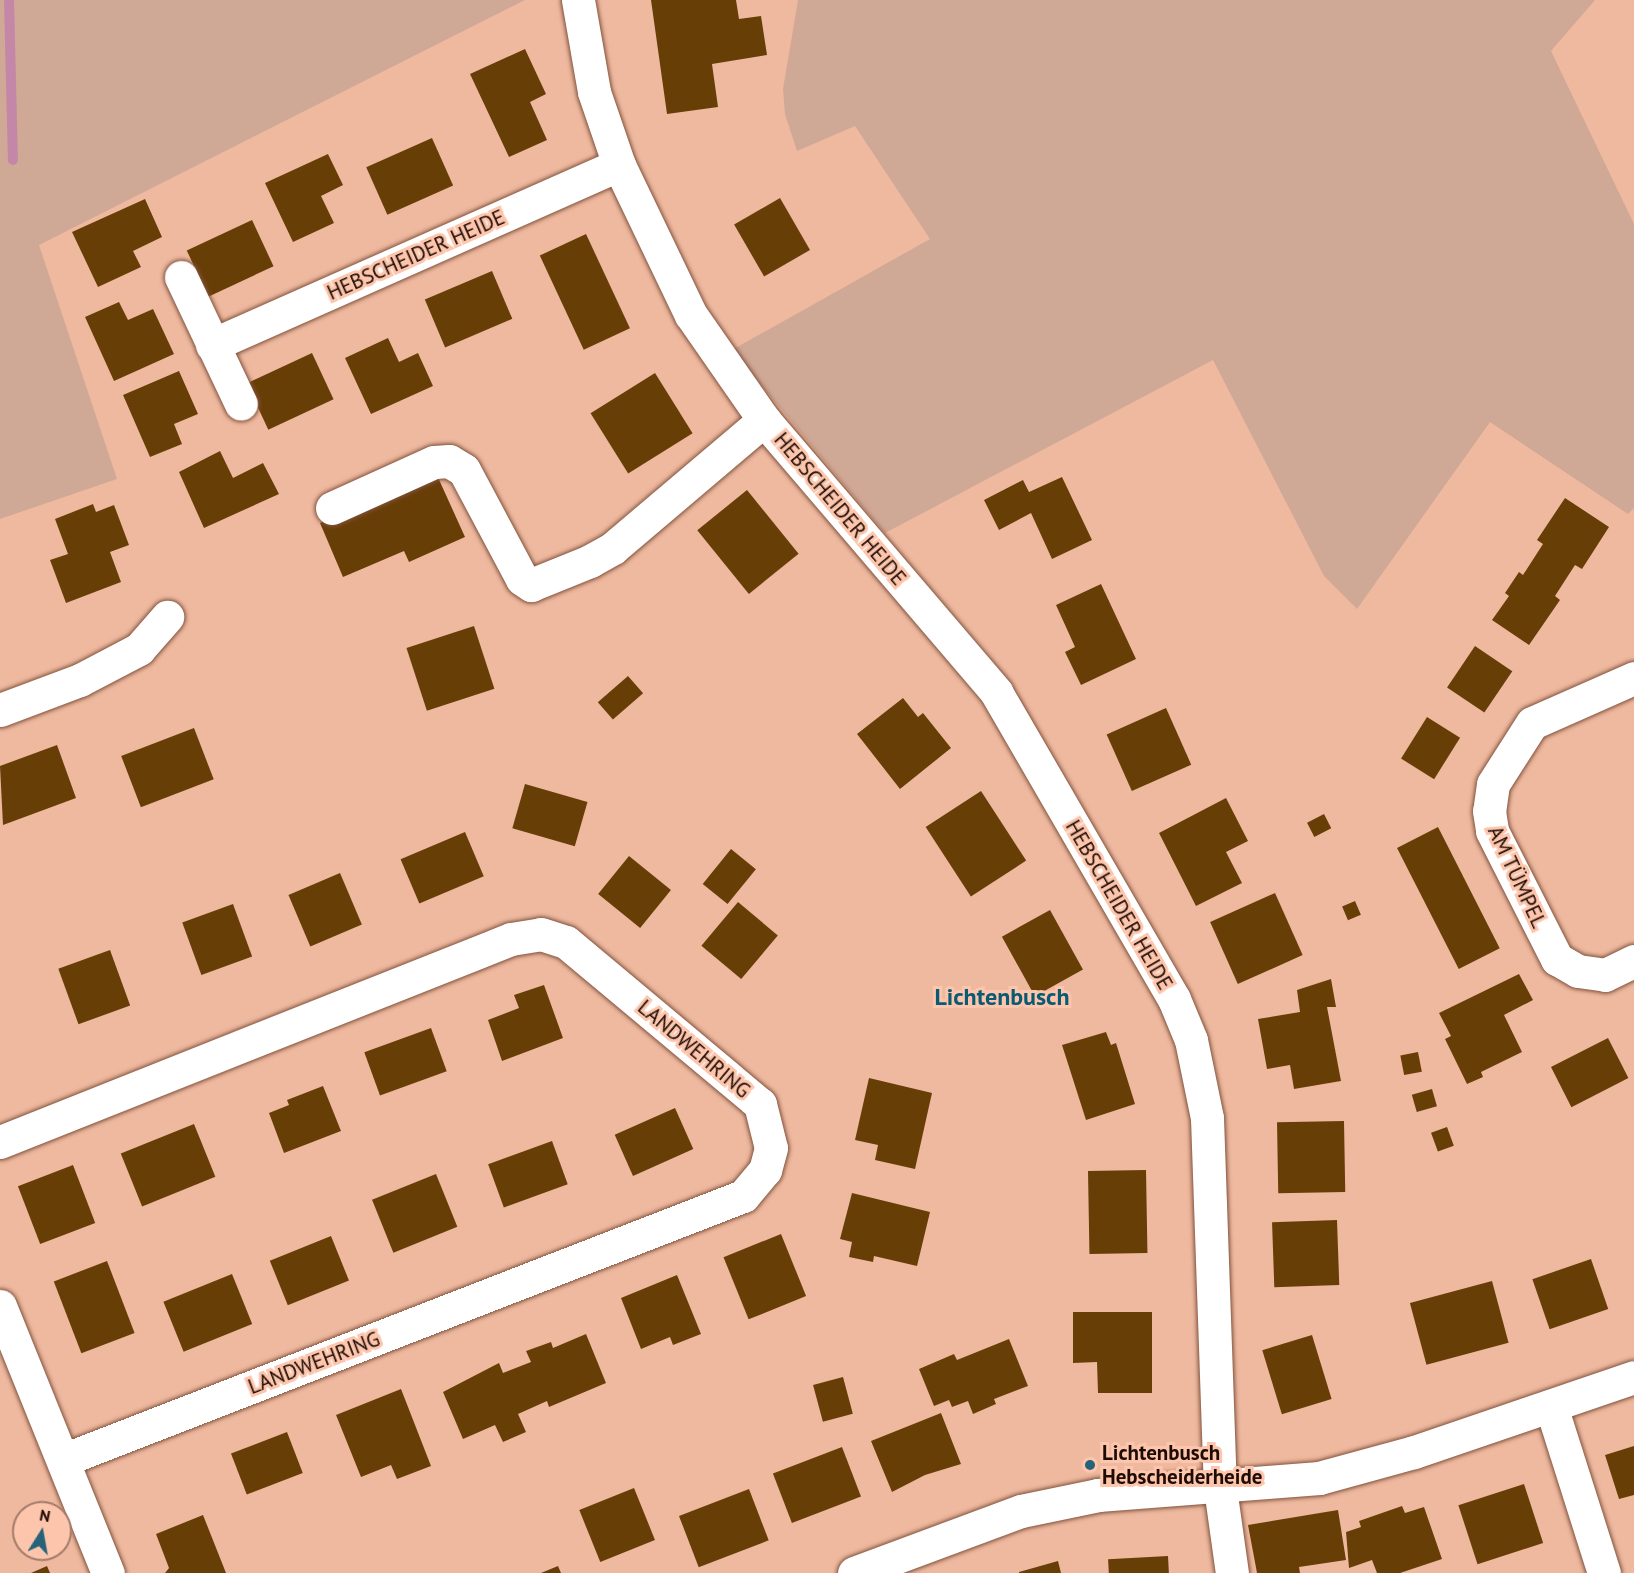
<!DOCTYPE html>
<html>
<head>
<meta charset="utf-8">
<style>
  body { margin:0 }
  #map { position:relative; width:1634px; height:1573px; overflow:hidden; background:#efb9a0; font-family:"PT Sans",sans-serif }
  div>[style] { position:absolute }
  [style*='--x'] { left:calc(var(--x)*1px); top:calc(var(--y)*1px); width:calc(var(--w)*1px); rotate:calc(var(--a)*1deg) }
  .green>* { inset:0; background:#d0a896 }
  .stream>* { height:10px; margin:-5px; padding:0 5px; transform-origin:5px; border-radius:5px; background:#c487a8 }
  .building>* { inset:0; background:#683e07; transform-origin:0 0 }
  .roads { filter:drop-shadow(0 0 2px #81533c) drop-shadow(0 0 2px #81533c) }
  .minor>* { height:33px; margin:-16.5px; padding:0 16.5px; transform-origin:16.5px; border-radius:16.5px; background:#fff }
  .dots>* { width:16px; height:16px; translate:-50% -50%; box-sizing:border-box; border:3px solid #fcc5ac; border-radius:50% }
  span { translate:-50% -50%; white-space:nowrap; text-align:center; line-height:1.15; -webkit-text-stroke:6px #fcc5ac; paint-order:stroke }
  .street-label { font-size:21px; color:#1e0b04 }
  .poi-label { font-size:21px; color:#1e0b04; font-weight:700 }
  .left { translate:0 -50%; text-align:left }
  .quarter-label { font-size:24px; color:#095a73; font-weight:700 }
  .north { position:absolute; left:12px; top:1501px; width:60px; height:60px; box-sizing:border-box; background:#fcc5ac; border:2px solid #a37b69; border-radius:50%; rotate:11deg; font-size:16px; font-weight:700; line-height:24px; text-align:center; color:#1e0b04 }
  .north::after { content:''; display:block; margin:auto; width:21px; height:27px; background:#26637a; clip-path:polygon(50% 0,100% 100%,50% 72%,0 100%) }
</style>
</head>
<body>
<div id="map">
  <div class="green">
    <div style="clip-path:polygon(0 0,525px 0,39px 245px,117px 479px,0 519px)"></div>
    <div style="clip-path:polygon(798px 0,1595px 0,1551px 51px,1634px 224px,1634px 508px,1628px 514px,1490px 422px,1357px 609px,1324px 576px,1213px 360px,885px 533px,732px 350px,930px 239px,855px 126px,797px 151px,785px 114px,783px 89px)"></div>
  </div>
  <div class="stream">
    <div style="--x:9;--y:0;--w:160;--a:88.6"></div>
  </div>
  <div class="building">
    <div style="clip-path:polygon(651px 0,736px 0,739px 19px,761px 16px,767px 55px,712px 64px,718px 107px,667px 114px)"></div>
    <div style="clip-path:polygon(525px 49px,546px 94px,530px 102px,547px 140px,509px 157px,470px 74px)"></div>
    <div style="left:432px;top:138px;width:52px;height:72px;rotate:66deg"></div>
    <div style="clip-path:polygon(328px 154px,343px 185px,321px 196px,334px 223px,293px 242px,265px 183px)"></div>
    <div style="left:780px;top:198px;width:60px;height:53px;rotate:60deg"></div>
    <div style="clip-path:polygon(145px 199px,162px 237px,133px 251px,141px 267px,98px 287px,72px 232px)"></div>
    <div style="left:252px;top:220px;width:51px;height:72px;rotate:65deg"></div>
    <div style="left:586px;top:234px;width:104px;height:51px;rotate:65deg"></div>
    <div style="left:492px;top:271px;width:52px;height:73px;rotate:67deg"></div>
    <div style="clip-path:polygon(119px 302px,128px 320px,153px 309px,174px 354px,114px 381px,85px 317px)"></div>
    <div style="clip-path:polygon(388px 338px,399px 362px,418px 353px,433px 386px,371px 414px,345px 358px)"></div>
    <div style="left:312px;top:353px;width:51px;height:72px;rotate:65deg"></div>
    <div style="clip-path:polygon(179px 371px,198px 414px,174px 424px,182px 444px,150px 457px,123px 395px)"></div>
    <div style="left:655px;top:373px;width:71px;height:76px;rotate:58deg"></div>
    <div style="clip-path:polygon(220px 451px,233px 478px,263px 463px,279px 494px,204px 528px,179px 472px)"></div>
    <div style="clip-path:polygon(436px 473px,465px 537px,409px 562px,404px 551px,343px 577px,320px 523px)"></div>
    <div style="clip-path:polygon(1062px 477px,1092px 540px,1052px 559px,1031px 513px,999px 530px,984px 500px,1023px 480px,1029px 492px)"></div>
    <div style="left:747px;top:490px;width:82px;height:64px;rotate:51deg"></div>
    <div style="clip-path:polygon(1565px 498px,1609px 527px,1582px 569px,1575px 565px,1555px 596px,1560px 600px,1529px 645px,1492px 620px,1509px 596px,1505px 593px,1519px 572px,1523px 575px,1543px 544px,1537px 540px)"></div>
    <div style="clip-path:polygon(93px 504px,96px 512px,114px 505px,129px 545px,110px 552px,121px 582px,66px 603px,50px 560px,68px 554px,55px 519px)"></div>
    <div style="clip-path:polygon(1101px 584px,1136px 659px,1081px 685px,1065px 652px,1075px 647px,1056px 605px)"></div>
    <div style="left:474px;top:626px;width:66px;height:71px;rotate:72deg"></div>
    <div style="left:1475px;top:646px;width:45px;height:50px;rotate:34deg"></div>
    <div style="left:628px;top:676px;width:23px;height:40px;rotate:49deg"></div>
    <div style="clip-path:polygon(903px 698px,918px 717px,923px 713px,951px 748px,900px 789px,857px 734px)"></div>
    <div style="left:1166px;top:708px;width:62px;height:65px;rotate:66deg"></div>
    <div style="left:1427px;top:717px;width:39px;height:49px;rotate:32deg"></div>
    <div style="left:194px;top:728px;width:55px;height:78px;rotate:69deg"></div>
    <div style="clip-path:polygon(57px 745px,76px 798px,3px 825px,0 766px)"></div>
    <div style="left:525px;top:784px;width:65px;height:46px;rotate:16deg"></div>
    <div style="left:981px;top:791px;width:83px;height:66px;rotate:57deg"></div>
    <div style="clip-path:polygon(1226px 798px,1248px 841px,1226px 852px,1242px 883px,1196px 906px,1159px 833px)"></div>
    <div style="left:1324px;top:814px;width:16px;height:19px;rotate:63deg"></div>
    <div style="left:1438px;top:827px;width:136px;height:46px;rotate:63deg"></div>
    <div style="left:465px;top:832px;width:48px;height:70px;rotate:67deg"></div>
    <div style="left:731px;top:849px;width:32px;height:45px;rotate:39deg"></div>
    <div style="left:629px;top:856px;width:54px;height:49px;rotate:39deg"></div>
    <div style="left:340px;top:873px;width:56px;height:56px;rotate:67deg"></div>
    <div style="left:1275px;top:893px;width:68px;height:71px;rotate:66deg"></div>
    <div style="left:1355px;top:901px;width:15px;height:14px;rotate:67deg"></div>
    <div style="left:738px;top:902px;width:52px;height:57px;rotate:40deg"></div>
    <div style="left:233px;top:904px;width:56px;height:54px;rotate:70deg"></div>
    <div style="left:1050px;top:910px;width:68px;height:55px;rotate:61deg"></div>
    <div style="left:110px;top:950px;width:59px;height:55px;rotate:70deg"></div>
    <div style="clip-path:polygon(1519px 974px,1533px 1000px,1504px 1015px,1522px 1052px,1481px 1072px,1483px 1077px,1467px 1084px,1445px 1039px,1451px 1036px,1439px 1013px)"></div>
    <div style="clip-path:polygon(1331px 979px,1336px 1007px,1327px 1007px,1341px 1081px,1294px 1089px,1290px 1065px,1267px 1069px,1258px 1019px,1300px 1012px,1297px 990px)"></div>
    <div style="clip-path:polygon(544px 985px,563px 1038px,502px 1061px,488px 1020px,519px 1008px,514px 995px)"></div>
    <div style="left:431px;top:1028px;width:46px;height:71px;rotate:70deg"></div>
    <div style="clip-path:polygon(1106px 1032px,1111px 1045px,1116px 1043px,1135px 1104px,1086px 1120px,1062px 1045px)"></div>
    <div style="left:1608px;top:1038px;width:45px;height:64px;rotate:63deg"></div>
    <div style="left:1418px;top:1052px;width:20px;height:18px;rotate:79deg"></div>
    <div style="clip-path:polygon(869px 1078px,932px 1093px,915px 1169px,875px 1160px,878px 1145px,855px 1140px)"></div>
    <div style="clip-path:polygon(323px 1086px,341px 1131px,284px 1153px,269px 1113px,289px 1105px,287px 1100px)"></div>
    <div style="left:1432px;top:1089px;width:18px;height:21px;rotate:74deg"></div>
    <div style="left:675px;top:1108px;width:45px;height:66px;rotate:66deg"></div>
    <div style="left:1344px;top:1121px;width:71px;height:67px;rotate:89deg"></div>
    <div style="left:194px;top:1124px;width:57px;height:79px;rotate:68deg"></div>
    <div style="left:1447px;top:1127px;width:20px;height:17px;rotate:70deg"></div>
    <div style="left:552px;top:1141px;width:46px;height:68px;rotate:70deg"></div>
    <div style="left:73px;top:1165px;width:62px;height:59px;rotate:69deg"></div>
    <div style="left:1146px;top:1170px;width:83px;height:58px;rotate:89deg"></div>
    <div style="left:436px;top:1174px;width:57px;height:69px;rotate:68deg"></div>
    <div style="clip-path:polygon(852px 1193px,930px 1212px,917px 1266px,874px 1256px,873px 1262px,849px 1257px,852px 1242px,840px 1239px)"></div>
    <div style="left:1337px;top:1220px;width:65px;height:65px;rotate:88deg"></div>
    <div style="left:781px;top:1234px;width:67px;height:62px;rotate:68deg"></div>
    <div style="left:331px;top:1236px;width:48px;height:66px;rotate:68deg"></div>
    <div style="left:1591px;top:1259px;width:53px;height:62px;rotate:71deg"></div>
    <div style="left:107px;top:1261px;width:77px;height:57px;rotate:69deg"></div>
    <div style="left:232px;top:1274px;width:54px;height:74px;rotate:68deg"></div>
    <div style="clip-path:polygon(677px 1275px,701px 1334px,673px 1345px,670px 1337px,641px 1349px,621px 1298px)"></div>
    <div style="left:1492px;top:1281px;width:64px;height:85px;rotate:75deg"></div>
    <div style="clip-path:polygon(1073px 1312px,1152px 1312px,1152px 1393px,1098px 1393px,1097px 1362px,1073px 1363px)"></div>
    <div style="clip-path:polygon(586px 1334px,606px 1383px,549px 1407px,547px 1401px,518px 1414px,526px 1432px,503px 1442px,495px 1425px,463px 1439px,443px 1392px,499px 1363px,503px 1373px,531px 1362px,526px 1351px,551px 1342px,553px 1348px)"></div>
    <div style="left:1312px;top:1335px;width:67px;height:52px;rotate:73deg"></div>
    <div style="clip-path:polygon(1009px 1339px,1028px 1386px,994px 1399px,996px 1404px,973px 1414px,968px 1401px,952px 1407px,949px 1400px,934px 1406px,919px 1369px,954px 1354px,957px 1360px)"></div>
    <div style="left:843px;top:1377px;width:38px;height:31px;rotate:75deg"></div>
    <div style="clip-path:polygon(401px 1389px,431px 1466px,397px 1479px,391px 1465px,361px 1477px,336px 1415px)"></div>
    <div style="clip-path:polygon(941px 1413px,961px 1464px,925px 1475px,892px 1492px,871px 1441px)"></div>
    <div style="left:287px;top:1432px;width:44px;height:60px;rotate:69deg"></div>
    <div style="clip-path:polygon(1634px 1446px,1634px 1495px,1619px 1499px,1605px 1455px)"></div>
    <div style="left:842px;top:1447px;width:53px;height:74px;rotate:69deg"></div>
    <div style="left:1524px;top:1484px;width:62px;height:69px;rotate:72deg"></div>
    <div style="left:634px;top:1488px;width:56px;height:59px;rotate:68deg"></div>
    <div style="left:749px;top:1489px;width:55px;height:75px;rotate:69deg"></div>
    <div style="clip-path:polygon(1402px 1506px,1405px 1513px,1424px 1507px,1442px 1559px,1400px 1573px,1377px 1573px,1372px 1560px,1349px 1568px,1346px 1532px,1361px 1527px,1359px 1521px)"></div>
    <div style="clip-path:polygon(1338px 1510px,1346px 1560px,1299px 1567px,1300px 1573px,1257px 1573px,1248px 1525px)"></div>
    <div style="clip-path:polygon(203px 1515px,226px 1573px,165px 1573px,169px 1568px,156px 1534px)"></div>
    <div style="left:1168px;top:1556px;width:17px;height:60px;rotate:87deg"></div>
    <div style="clip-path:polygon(1058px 1561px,1061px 1573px,1019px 1573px,1019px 1572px)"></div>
    <div style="clip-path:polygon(47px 1566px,50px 1573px,31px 1573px)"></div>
    <div style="clip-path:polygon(558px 1566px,561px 1573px,541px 1573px)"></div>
  </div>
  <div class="roads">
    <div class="minor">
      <div style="--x:578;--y:0;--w:93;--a:80.1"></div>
      <div style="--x:594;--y:92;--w:77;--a:71.1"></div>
      <div style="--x:619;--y:165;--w:166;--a:64.4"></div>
      <div style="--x:691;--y:315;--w:128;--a:55.2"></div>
      <div style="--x:764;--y:420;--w:358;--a:49.5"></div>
      <div style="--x:996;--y:692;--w:355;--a:59.9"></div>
      <div style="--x:1174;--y:999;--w:44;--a:67.5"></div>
      <div style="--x:1191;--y:1040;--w:80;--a:78.4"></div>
      <div style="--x:1207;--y:1118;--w:370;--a:88"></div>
      <div style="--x:1220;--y:1488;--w:86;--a:82"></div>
      <div style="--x:181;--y:277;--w:140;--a:64.7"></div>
      <div style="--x:212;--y:345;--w:445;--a:-23.9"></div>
      <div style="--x:332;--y:508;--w:112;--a:-24.3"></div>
      <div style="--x:434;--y:462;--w:15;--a:-4"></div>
      <div style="--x:449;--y:461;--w:17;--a:31"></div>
      <div style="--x:464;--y:470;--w:123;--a:62"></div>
      <div style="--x:522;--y:579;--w:11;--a:34"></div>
      <div style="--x:531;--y:585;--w:64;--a:-22.1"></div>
      <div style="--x:590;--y:561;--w:26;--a:-29"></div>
      <div style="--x:613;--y:548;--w:198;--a:-40.3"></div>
      <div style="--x:1634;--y:678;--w:111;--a:156.2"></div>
      <div style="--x:1532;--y:723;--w:72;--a:122.6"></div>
      <div style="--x:1493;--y:784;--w:27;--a:98"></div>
      <div style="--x:1489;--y:811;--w:20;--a:81"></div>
      <div style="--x:1492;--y:831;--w:144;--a:63.1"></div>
      <div style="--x:1557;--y:959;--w:24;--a:30"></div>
      <div style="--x:1578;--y:971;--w:27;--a:8"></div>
      <div style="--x:1605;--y:975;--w:32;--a:-26"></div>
      <div style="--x:0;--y:710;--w:85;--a:-20.6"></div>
      <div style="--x:80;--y:680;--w:67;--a:-27.7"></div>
      <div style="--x:139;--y:649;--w:43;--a:-48.8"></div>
      <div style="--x:0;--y:1142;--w:550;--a:-21.67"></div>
      <div style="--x:511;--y:939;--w:30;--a:-9"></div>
      <div style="--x:541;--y:934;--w:26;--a:18"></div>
      <div style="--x:566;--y:942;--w:253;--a:39.9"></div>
      <div style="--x:760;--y:1104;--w:45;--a:76"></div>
      <div style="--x:771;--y:1148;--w:23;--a:105"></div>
      <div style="--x:765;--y:1170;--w:34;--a:130"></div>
      <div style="--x:743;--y:1196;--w:729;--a:158.78"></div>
      <div style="--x:0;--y:1306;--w:288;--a:68"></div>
      <div style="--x:1551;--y:1406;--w:175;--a:72.4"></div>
      <div style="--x:854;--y:1573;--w:178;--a:-20.4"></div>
      <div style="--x:1021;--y:1511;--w:79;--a:-11.7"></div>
      <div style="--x:1098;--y:1495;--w:222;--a:-4.4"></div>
      <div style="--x:1319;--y:1478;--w:98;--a:-15.3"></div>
      <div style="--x:1414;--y:1452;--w:232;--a:-18.8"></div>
    </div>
  </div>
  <div class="dots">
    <div style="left:1090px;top:1465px;background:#26637a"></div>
  </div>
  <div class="street-label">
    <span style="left:416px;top:255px;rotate:-24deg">HEBSCHEIDER HEIDE</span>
    <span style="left:840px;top:509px;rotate:50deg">HEBSCHEIDER HEIDE</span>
    <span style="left:1517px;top:877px;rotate:65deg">AM TÜMPEL</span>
    <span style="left:1119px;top:905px;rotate:60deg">HEBSCHEIDER HEIDE</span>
    <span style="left:694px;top:1049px;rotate:40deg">LANDWEHRING</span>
    <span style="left:314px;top:1363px;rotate:-21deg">LANDWEHRING</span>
  </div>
  <div class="poi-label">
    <span class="left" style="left:1102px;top:1465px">Lichtenbusch<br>Hebscheiderheide</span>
  </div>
  <div class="quarter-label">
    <span style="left:1002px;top:997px">Lichtenbusch</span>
  </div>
  <div class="north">N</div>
</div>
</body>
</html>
